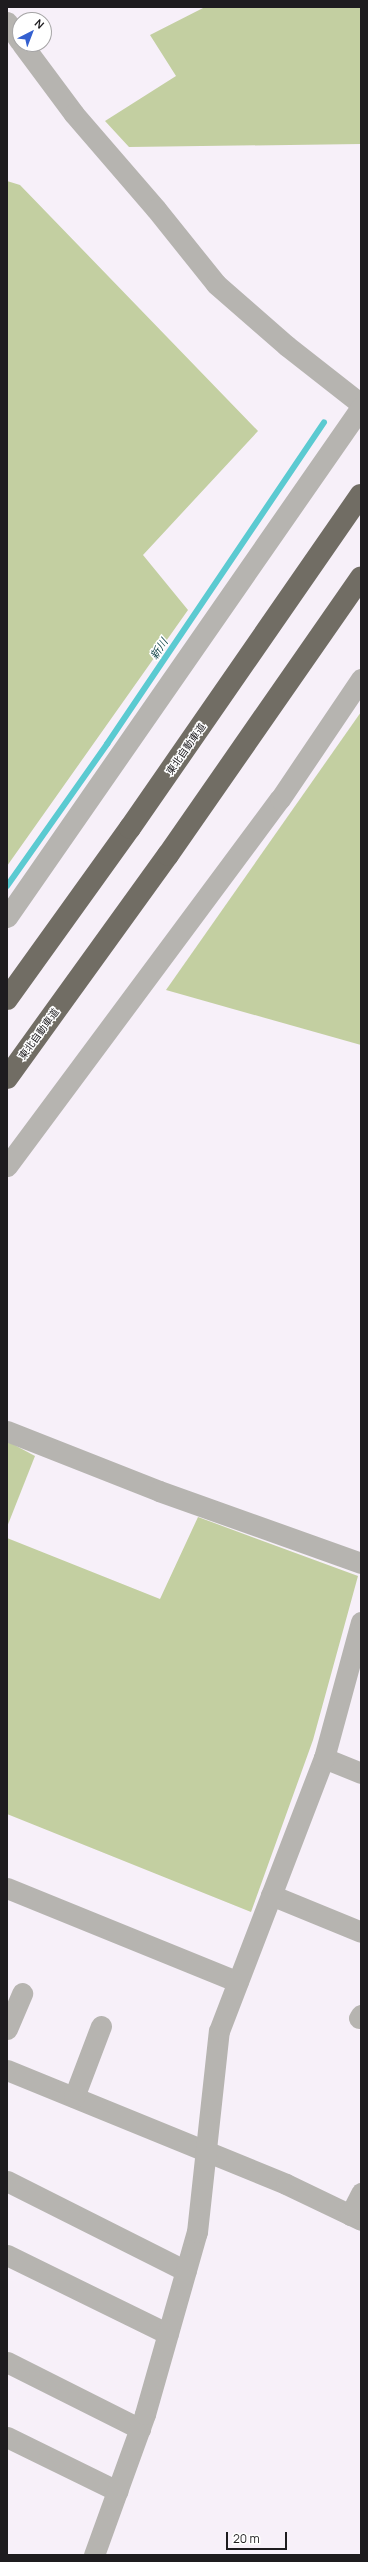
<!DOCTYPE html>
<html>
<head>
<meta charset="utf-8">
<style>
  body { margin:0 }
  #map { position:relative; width:368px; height:2562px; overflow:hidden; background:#f7f0f9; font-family:Manrope,"Noto Sans JP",sans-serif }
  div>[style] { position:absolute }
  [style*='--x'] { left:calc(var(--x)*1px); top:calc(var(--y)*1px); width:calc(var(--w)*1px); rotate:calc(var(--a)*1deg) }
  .green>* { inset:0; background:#c3cfa1 }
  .stream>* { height:6px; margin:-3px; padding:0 3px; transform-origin:3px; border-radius:3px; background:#5bcad1 }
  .street>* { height:21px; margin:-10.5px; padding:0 10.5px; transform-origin:10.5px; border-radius:10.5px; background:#b6b4b0 }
  .highway>* { height:22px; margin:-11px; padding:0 11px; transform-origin:11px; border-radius:11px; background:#716d64 }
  span { translate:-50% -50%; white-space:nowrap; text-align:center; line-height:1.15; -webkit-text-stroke:3px #fff; paint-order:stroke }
  .street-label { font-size:10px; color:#1e1c1f }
  .water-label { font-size:11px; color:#1a4b4f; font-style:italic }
  .frame { position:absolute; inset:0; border:8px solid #1e1c1f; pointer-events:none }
  .north { position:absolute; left:12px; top:12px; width:40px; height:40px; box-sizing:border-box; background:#fff; border:1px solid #a5a4a5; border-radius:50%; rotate:42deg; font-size:11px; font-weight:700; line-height:16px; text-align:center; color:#1e1c1f }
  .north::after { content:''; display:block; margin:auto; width:14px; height:18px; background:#3460d0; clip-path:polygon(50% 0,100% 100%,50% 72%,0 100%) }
  .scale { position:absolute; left:226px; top:2532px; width:61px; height:18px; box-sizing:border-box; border:2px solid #1e1c1f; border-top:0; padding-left:5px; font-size:12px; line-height:14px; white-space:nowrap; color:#1e1c1f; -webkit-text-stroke:3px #fff; paint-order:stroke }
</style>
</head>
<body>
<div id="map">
  <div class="green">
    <div style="clip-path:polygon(205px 7px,361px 7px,361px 144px,129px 147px,105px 121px,176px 76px,150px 35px)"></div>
    <div style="clip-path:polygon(7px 181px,20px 185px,258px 431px,143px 555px,188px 610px,7px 866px)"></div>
    <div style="clip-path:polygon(361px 712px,361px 1045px,166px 990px)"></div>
    <div style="clip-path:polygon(7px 1441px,35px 1456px,7px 1527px)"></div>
    <div style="clip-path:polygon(198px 1517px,358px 1576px,313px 1740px,251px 1912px,7px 1814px,7px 1538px,160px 1599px)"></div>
  </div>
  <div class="stream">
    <div style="--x:7;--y:886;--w:174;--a:-54.8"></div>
    <div style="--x:107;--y:744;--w:388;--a:-56"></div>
  </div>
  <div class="street">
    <div style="--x:7;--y:22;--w:23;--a:56"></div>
    <div style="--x:22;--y:44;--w:87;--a:53.4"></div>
    <div style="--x:74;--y:114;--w:125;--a:49.2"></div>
    <div style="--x:156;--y:209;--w:96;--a:51.3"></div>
    <div style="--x:216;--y:284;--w:94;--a:41.1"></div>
    <div style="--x:287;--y:346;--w:94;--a:38.1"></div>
    <div style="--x:7;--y:917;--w:621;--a:-55.23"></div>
    <div style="--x:7;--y:1166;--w:457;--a:-53.4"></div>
    <div style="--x:280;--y:799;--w:145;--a:-56"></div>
    <div style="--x:7;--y:1431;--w:163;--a:21.5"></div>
    <div style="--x:159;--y:1491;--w:214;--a:19.6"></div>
    <div style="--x:324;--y:1758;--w:40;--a:22"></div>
    <div style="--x:7;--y:1888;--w:249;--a:22.1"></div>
    <div style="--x:271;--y:1895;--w:97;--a:22.3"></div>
    <div style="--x:359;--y:2018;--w:4;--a:-56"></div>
    <div style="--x:7;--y:2029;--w:39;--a:-67"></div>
    <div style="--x:7;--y:2070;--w:301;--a:22.2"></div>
    <div style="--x:286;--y:2184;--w:83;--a:25.6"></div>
    <div style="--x:74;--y:2097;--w:76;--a:-69.2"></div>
    <div style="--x:7;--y:2181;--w:200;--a:26.7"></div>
    <div style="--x:350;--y:2215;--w:25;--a:-63"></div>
    <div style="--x:7;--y:2255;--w:179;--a:26.1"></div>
    <div style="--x:7;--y:2362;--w:149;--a:26.7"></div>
    <div style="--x:7;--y:2437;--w:123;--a:26.1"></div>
    <div style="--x:94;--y:2555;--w:150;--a:-70.1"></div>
    <div style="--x:145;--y:2414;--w:189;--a:-74.1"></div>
    <div style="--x:197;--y:2232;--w:202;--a:-83.8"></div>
    <div style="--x:219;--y:2031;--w:292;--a:-69"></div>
    <div style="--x:324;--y:1758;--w:141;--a:-74.8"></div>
  </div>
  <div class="highway">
    <div style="--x:7;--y:999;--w:211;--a:-54.3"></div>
    <div style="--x:130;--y:828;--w:405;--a:-55.3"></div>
    <div style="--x:7;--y:1078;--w:275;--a:-54.2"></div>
    <div style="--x:168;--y:855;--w:338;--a:-55.2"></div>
  </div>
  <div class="street-label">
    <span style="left:186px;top:749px;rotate:-55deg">東北自動車道</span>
    <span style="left:39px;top:1034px;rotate:-54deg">東北自動車道</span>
  </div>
  <div class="water-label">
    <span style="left:159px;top:649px;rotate:-56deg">新川</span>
  </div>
  <div class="frame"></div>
  <div class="north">N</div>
  <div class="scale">20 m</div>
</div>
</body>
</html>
